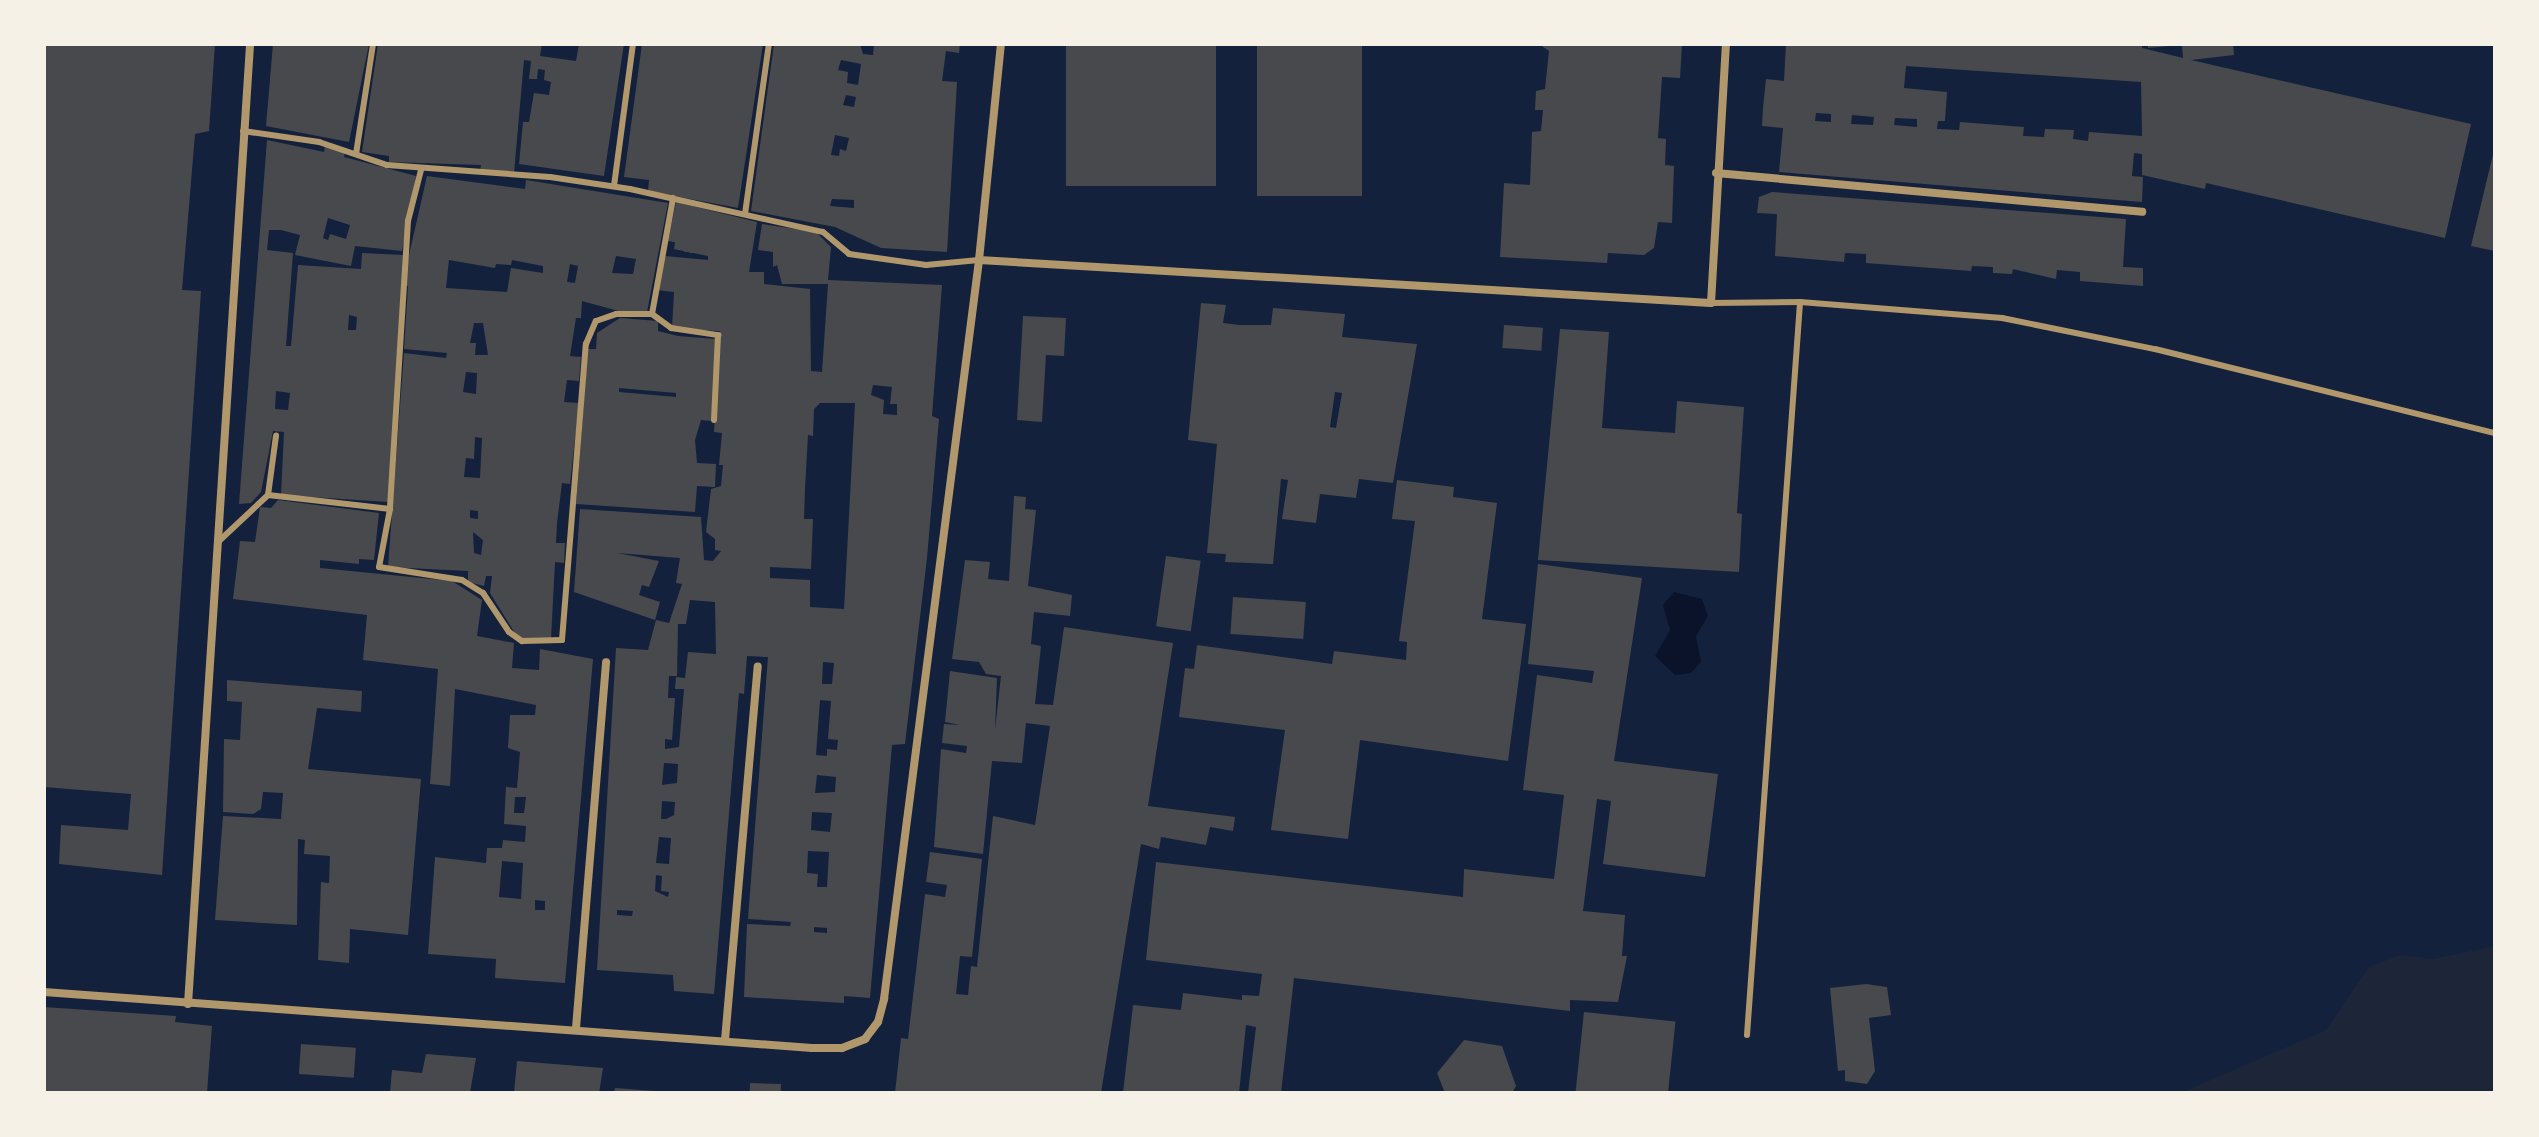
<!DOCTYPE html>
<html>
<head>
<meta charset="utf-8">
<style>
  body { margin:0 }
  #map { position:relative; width:2539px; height:1137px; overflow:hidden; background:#14213d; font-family:"Golos Text",sans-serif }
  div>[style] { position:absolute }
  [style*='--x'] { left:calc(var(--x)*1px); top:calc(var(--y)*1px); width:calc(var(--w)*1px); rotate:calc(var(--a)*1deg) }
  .green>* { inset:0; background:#1d2539 }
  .water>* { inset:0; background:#0b132b }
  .building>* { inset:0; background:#48494c; transform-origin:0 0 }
  .service>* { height:6px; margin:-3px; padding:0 3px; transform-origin:3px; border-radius:3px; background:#b1986c }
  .minor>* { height:8px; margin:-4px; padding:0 4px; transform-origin:4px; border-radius:4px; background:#b1986c }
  span { translate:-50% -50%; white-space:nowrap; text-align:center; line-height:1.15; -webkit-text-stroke:6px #f6f1e7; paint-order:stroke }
  .frame { position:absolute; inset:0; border:46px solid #f6f1e7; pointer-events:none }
</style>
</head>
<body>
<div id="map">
  <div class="green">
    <div style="clip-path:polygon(2495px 946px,2495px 1093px,2181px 1093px,2326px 1030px,2369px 967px,2400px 955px,2433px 959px)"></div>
  </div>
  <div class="water">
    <div style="clip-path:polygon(1674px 592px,1702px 599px,1708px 616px,1696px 636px,1701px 662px,1691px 673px,1675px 675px,1655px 656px,1670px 630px,1663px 605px)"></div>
  </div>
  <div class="building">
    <div style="clip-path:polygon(44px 44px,215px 44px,209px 131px,195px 134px,182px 290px,201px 291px,162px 875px,59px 864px,61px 825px,128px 830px,131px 794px,44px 787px)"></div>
    <div style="clip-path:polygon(273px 44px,369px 44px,349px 142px,266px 126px)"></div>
    <div style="clip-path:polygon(378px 44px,542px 44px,540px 56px,576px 61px,579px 44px,624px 44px,604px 176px,519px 164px,523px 122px,529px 122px,534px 93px,549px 95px,551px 82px,544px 80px,545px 70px,538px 69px,537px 79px,529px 79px,531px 61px,524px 60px,514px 173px,480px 171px,481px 165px,389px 162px,389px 156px,362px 152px)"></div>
    <div style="clip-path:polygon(642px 44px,763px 44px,738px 208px,648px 191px,649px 180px,624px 177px)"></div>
    <div style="clip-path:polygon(evenodd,774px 44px,860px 44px,863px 54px,873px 55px,874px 44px,960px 44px,959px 53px,946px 51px,942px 81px,957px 82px,947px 252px,881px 248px,835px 227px,751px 211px,774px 44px,841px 60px,861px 64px,858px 85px,847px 83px,848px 72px,838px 70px,841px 60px,774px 44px,846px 95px,856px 97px,854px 107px,843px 105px,846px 95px,774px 44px,835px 135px,849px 138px,846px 151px,840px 149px,839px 156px,831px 155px,835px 135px,774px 44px,832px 199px,854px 200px,854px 208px,830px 206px,832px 199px)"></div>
    <div style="left:1066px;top:44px;width:150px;height:142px"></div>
    <div style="left:1257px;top:44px;width:105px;height:152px"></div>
    <div style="clip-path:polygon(1539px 44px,1682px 44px,1680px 78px,1662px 77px,1658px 138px,1666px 139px,1665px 165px,1674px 166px,1672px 223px,1658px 222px,1654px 248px,1644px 255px,1608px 253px,1607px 263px,1500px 257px,1504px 183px,1530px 185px,1532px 132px,1541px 131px,1543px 110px,1535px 110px,1536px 91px,1545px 89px,1549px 51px)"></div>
    <div style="clip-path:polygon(evenodd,1786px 44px,2142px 44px,2142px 48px,2183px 58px,2182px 44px,2233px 44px,2234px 55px,2191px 60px,2471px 124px,2445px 238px,2206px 183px,2205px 189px,2142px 175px,2142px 154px,2134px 153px,2132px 176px,2143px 177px,2142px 202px,1779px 172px,1783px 128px,1762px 126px,1763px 108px,1766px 79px,1784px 81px,1786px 44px,1906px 66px,2141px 82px,2142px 136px,2089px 132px,2088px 141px,2073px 139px,2074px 130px,2045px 129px,2044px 137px,2023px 136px,2024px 127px,1960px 122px,1959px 130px,1937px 129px,1938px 121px,1945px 121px,1947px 92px,1904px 88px,1906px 66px,1786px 44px,1816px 113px,1831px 114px,1831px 122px,1815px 121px,1816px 113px,1786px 44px,1852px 115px,1874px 117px,1873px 125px,1851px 124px,1852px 115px,1786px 44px,1895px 118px,1917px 119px,1917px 127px,1894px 125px,1895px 118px)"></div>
    <div style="clip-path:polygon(2148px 44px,2170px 44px,2170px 46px,2148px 48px)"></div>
    <div style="clip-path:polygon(evenodd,267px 140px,324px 152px,325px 146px,345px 151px,344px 157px,416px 176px,402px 251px,355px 246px,351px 266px,295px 255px,300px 235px,281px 230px,269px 230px,267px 250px,293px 253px,286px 346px,291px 346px,298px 265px,361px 269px,362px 253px,404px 255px,388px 502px,281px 495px,284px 432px,273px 431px,261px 492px,251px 503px,239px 504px,267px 140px,328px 218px,350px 225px,346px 239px,330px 234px,328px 240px,323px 238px,328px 218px,267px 140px,349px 315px,357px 317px,356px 330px,348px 330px,349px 315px,267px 140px,276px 391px,290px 393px,288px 410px,275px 409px,276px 391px)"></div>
    <div style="clip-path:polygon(2495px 146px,2495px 251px,2471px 246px)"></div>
    <div style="clip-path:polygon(evenodd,427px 176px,525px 189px,526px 180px,668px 203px,647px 312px,626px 313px,582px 301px,581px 318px,576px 318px,570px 356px,581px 357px,579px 381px,567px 380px,564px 402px,579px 403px,570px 484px,562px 483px,557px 523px,556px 543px,565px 543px,564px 563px,555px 562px,551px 639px,518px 638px,490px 593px,492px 576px,486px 576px,484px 586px,468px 582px,468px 571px,388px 567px,404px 353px,446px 358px,447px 353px,404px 349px,408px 286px,402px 286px,427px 176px,616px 256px,636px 259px,633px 274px,612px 273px,616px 256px,427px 176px,449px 260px,495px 268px,496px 264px,511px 265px,512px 260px,543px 266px,543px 273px,511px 268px,507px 292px,446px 288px,449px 260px,427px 176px,570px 264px,578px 266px,575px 283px,567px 282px,570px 264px,427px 176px,474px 323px,483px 323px,488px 355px,475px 355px,476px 343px,470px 343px,474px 323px,427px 176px,466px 372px,477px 373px,476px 394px,463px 392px,466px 372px,427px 176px,475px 437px,482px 438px,480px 478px,464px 477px,466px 458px,474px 459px,475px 437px,427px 176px,470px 510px,478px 511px,478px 519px,470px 518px,470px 510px,427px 176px,473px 532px,483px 540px,481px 555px,474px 553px,473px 532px)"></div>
    <div style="clip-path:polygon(1772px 192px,2126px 219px,2123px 267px,2143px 268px,2143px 286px,2080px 281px,2080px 272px,2057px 270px,2056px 279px,2013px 269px,2012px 274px,1993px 273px,1993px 267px,1972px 266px,1971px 271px,1866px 263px,1866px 254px,1845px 253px,1844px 262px,1775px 256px,1777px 214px,1757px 213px,1759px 197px)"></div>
    <div style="clip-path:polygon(evenodd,676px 202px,757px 222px,749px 272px,764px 272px,764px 284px,810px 289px,811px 371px,822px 372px,828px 284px,782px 284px,777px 265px,773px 267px,773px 252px,758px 250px,762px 224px,816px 232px,831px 247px,828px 280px,942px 285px,932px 416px,939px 419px,927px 558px,905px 744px,892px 745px,870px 998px,844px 996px,844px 1003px,744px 997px,747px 924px,790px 926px,791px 922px,748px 919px,768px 657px,747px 656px,744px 694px,739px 693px,714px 994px,674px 991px,673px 975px,597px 970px,616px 648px,648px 650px,656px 620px,669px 623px,682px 584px,676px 583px,680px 558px,617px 553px,659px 561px,649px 587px,642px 585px,639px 595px,660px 602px,655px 620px,574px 592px,580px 509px,701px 517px,704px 560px,713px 561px,721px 551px,715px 550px,715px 539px,706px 532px,711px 489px,721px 486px,723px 465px,719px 465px,722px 433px,714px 432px,720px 331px,672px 328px,674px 292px,657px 290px,665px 256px,708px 260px,708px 256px,674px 249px,675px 242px,668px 241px,676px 202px,873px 385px,892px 387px,890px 404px,897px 404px,897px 415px,883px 414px,884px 400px,871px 395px,873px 385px,676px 202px,820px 403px,855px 403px,844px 609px,810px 607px,810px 580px,770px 578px,770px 567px,811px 569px,813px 519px,804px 519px,805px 489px,808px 435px,813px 436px,814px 409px,820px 403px,676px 202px,690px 600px,715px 602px,716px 654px,688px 652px,685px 678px,676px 677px,675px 689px,684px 689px,679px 747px,665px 749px,665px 739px,672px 740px,675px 698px,668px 698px,669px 676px,677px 676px,678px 624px,686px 624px,690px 600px,676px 202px,823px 662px,834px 663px,832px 684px,822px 684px,823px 662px,676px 202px,820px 700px,831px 701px,828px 739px,838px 740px,837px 750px,827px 749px,827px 756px,816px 755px,820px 700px,676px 202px,664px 763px,678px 764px,677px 783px,662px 785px,664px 763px,676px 202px,817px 775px,836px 777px,835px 792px,815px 793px,817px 775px,676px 202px,662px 801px,675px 802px,674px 815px,666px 819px,661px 819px,662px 801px,676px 202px,812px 812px,832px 813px,830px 832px,811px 830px,812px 812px,676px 202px,659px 837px,671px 838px,669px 864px,656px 863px,659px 837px,676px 202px,808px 851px,829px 852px,827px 887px,817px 887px,818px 874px,807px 873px,808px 851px,676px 202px,656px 875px,662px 876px,661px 891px,669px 892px,668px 897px,655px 891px,656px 875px,676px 202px,617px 910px,633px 911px,632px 916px,617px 915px,617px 910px,676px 202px,814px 927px,827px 928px,827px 933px,814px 932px,814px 927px)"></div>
    <div style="clip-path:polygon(evenodd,1201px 303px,1226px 305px,1223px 323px,1239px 325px,1271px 325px,1273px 308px,1345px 314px,1342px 337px,1417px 344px,1393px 483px,1359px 479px,1356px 498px,1320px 494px,1316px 523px,1282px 519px,1288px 480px,1281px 479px,1273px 564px,1225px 562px,1226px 554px,1207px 553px,1217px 444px,1188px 440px,1201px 303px,1335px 392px,1342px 393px,1336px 428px,1330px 427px,1335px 392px)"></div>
    <div style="clip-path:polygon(1023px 316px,1066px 318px,1064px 356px,1046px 355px,1042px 422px,1017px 420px)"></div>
    <div style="clip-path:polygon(evenodd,620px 318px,658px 321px,658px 331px,678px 336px,716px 339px,712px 421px,701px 420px,695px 440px,697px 463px,716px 464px,715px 487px,697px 486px,695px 512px,576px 504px,588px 349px,596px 349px,597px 333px,620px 318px,619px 388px,676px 393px,676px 397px,619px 392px,619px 388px)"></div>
    <div style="left:1504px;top:325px;width:39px;height:23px;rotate:4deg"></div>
    <div style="clip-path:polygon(1560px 329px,1609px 332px,1602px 428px,1675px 433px,1677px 401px,1744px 407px,1737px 513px,1742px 514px,1739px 572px,1538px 560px)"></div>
    <div style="clip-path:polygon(1397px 480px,1454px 487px,1453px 497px,1497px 503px,1482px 619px,1526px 624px,1508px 761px,1360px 740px,1348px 839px,1271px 830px,1285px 730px,1179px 717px,1185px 668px,1194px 669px,1197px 645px,1332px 664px,1334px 651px,1406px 660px,1407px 642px,1399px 641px,1415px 521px,1392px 519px)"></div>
    <div style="clip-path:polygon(1014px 496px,1026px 497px,1025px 509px,1036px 510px,1028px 586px,1072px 595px,1070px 616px,1034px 612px,1031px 644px,1041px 646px,1035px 704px,1053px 705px,1064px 627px,1173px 643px,1148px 806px,1235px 817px,1233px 831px,1210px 827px,1206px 845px,1161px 837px,1159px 849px,1141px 844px,1101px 1093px,895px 1093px,901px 1038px,908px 1039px,925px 894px,945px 897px,947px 885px,926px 882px,930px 852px,982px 859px,972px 957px,960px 956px,956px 994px,968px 995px,971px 966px,977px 967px,993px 816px,1035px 825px,1050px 726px,1026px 723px,1022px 763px,992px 761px,983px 854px,934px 847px,941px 749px,966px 753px,967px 746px,942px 743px,944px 724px,960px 725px,945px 722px,950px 671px,997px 678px,995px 730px,1001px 676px,986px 674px,979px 662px,952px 659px,965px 560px,990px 562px,988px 579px,1009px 581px)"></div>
    <div style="clip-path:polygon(evenodd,278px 500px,379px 513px,374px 560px,359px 559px,359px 564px,320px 560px,320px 568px,452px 581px,482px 600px,477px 636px,514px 643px,512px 668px,539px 670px,540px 649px,593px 659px,565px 983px,495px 978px,496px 959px,428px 954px,435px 857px,486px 863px,487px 848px,502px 848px,503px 840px,525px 842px,526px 826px,504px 824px,506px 787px,517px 788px,520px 752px,508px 748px,510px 715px,535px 715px,536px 705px,455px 689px,450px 786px,430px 784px,438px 669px,363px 660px,367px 615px,233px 599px,240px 541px,255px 542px,260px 507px,271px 508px,278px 500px,515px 797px,526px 797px,524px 813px,514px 813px,515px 797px,278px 500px,502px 861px,523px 863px,521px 899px,499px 897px,502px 861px,278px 500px,535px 900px,545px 901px,545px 910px,535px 910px,535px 900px)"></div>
    <div style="left:1166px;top:556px;width:35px;height:71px;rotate:8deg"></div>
    <div style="clip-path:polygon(1538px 564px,1642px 578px,1614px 761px,1718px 774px,1705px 877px,1603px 864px,1611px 801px,1597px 799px,1583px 911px,1625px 915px,1622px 956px,1627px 956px,1618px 1002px,1570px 1000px,1570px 1011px,1294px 978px,1281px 1093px,1248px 1093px,1256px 1027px,1246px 1025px,1239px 1093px,1123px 1093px,1133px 1005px,1181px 1010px,1183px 993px,1242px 1000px,1242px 995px,1259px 996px,1262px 974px,1146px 960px,1156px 862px,1463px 897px,1464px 869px,1554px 879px,1564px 795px,1523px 790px,1537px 675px,1592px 683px,1594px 671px,1528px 664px)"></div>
    <div style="left:1233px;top:597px;width:73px;height:37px;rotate:4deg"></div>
    <div style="clip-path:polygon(227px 680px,362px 691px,361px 712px,317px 708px,308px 769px,421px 779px,408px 935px,350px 929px,349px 963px,318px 960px,321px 882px,329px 883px,330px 856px,304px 854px,305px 840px,298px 839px,297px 925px,215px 920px,223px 816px,281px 819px,283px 793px,263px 792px,261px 809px,253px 814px,223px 812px,224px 739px,240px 740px,242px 702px,227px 701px)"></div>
    <div style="clip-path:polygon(1866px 984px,1887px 987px,1891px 1015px,1869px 1018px,1875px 1071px,1867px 1084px,1845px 1081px,1845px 1070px,1838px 1071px,1830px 988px)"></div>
    <div style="clip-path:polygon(44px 1007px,176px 1016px,175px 1022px,212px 1026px,207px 1093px,44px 1093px)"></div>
    <div style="left:1584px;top:1012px;width:92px;height:81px;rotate:6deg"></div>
    <div style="clip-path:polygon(1464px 1040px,1502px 1046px,1516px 1086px,1512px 1093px,1445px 1093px,1437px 1073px)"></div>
    <div style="left:301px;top:1044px;width:55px;height:30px;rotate:4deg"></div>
    <div style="clip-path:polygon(426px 1054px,476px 1058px,470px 1093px,390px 1093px,392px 1070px,422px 1073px)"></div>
    <div style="clip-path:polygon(517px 1061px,603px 1068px,599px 1093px,514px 1093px)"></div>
    <div style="left:750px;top:1083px;width:31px;height:10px;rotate:2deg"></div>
    <div style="clip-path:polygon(615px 1088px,654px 1091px,654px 1093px,614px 1093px)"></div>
  </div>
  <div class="service">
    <div style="--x:243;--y:131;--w:77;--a:8.2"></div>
    <div style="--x:319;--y:142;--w:72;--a:18.7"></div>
    <div style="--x:387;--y:165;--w:163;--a:4.2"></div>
    <div style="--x:550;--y:177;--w:81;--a:8.5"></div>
    <div style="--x:630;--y:189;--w:198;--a:12.6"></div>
    <div style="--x:823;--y:232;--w:34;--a:40"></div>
    <div style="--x:849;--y:254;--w:78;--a:8.1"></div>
    <div style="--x:926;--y:265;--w:53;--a:-5.4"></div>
    <div style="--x:356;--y:154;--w:111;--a:-81.2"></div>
    <div style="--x:421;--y:170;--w:53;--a:104.3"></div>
    <div style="--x:408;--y:221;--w:289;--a:93.6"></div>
    <div style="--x:390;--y:509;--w:59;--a:100.7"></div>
    <div style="--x:379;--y:567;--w:84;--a:8.9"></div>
    <div style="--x:462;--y:580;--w:25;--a:32"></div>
    <div style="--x:483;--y:593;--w:47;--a:56.3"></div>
    <div style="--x:509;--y:632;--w:16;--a:35"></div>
    <div style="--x:522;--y:641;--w:40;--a:-1.4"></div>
    <div style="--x:562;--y:640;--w:297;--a:-85.4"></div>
    <div style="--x:586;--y:344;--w:25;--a:-67"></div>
    <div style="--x:596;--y:321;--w:21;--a:-19"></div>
    <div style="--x:616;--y:314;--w:36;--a:0"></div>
    <div style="--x:652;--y:314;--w:118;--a:-79.7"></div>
    <div style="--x:614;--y:186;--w:143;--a:-82.4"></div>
    <div style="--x:745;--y:214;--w:172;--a:-82"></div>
    <div style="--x:1711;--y:303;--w:89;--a:-0.6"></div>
    <div style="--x:1800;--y:302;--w:203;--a:4.5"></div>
    <div style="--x:2002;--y:318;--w:156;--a:11.5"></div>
    <div style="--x:2155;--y:349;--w:350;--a:13.9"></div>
    <div style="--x:652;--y:314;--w:24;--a:36"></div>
    <div style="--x:671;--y:328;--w:48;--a:8.5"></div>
    <div style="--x:718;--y:335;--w:85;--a:92.7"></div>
    <div style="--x:268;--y:495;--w:123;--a:6.5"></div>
    <div style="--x:218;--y:542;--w:69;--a:-43.2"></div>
    <div style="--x:268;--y:495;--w:60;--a:-82.3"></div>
    <div style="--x:1747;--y:1035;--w:735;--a:-85.86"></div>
  </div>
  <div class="minor">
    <div style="--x:1716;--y:173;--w:428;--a:5.2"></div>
    <div style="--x:979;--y:260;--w:733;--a:3.36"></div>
    <div style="--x:1711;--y:303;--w:259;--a:-86.7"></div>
    <div style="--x:44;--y:992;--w:770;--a:4.17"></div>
    <div style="--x:812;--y:1048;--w:30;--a:0"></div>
    <div style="--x:842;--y:1048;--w:25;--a:-21"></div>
    <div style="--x:865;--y:1039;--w:21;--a:-53"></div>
    <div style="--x:878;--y:1022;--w:24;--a:-75"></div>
    <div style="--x:884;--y:999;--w:745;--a:-82.67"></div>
    <div style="--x:979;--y:260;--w:217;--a:-84.2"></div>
    <div style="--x:188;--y:1004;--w:962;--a:-86.3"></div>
    <div style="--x:576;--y:1028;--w:367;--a:-85.3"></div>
    <div style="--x:725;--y:1040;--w:375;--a:-85"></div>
  </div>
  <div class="frame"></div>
</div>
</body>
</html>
